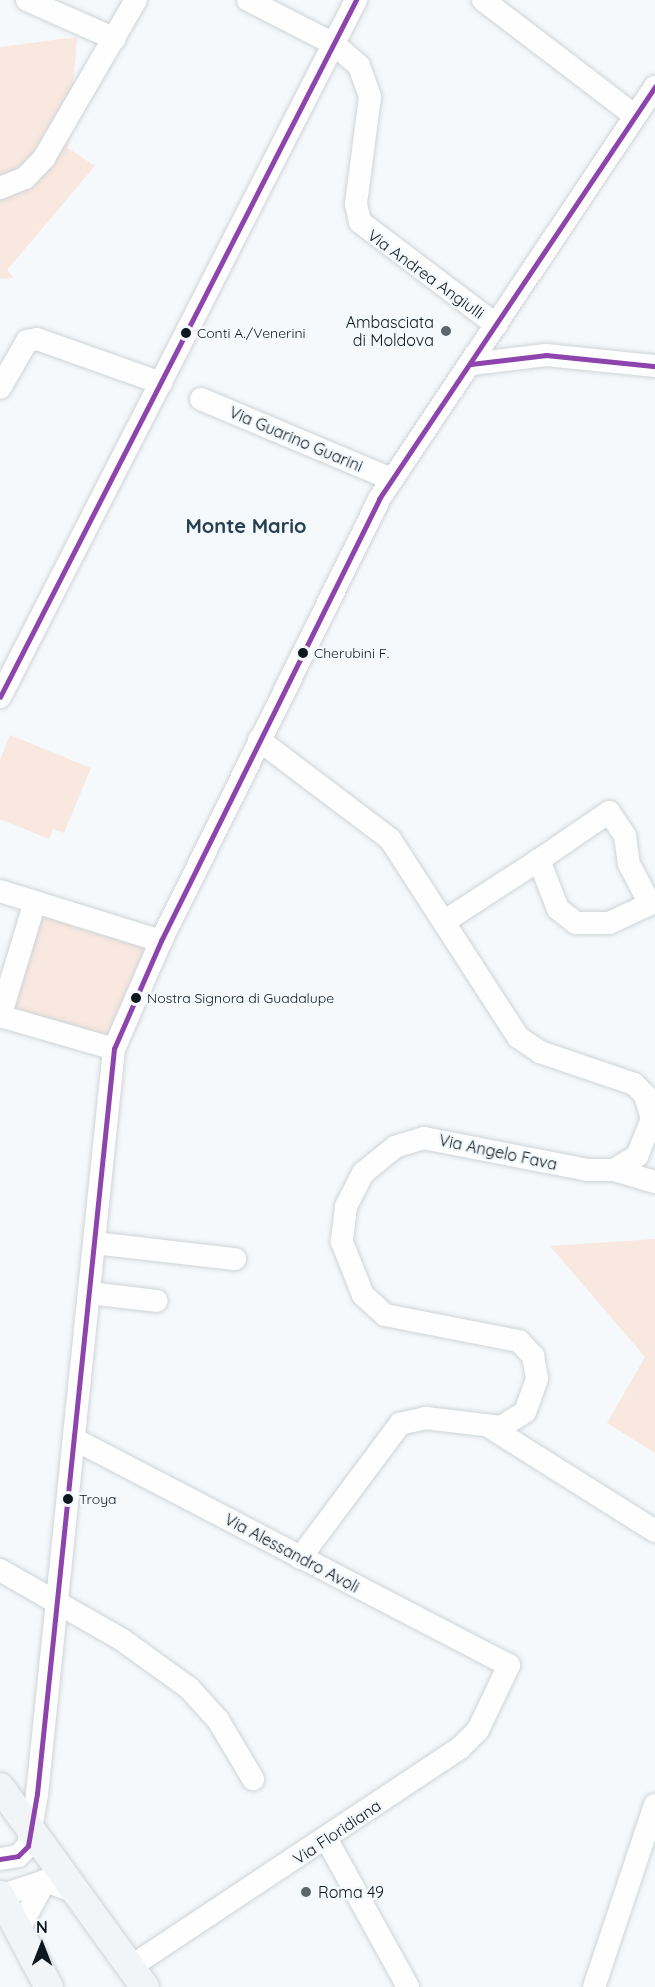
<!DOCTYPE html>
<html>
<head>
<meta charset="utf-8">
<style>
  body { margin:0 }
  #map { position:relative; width:655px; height:1987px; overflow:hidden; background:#f6f9fb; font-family:Quicksand,sans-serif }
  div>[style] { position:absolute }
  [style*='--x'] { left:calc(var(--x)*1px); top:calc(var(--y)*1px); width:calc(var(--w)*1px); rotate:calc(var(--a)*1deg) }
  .green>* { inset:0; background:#f8e8df; transform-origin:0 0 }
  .roads { filter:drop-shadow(0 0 2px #ced4d9) drop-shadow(0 0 2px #ced4d9) }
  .minor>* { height:22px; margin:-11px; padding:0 11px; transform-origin:11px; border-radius:11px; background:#fefefe }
  .major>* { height:28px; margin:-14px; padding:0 14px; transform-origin:14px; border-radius:14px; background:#f2f5f7 }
  .bus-1>* { height:4.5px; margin:-2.25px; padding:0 2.25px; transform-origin:2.25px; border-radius:2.25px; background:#8e44ad }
  .dots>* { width:16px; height:16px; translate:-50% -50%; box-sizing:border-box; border:3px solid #f4f9fd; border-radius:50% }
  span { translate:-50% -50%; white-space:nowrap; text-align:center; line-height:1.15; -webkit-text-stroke:5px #f4f9fd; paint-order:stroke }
  .bus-label { font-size:14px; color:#0e171e }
  .left { translate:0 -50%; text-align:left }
  .street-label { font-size:16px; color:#0e171e }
  .poi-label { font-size:16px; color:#0e171e }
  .right { translate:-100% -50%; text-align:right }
  .quarter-label { font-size:20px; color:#294051; font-weight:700 }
  .north { position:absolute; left:12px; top:1915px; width:60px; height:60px; -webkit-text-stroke:4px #f4f9fd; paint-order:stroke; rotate:0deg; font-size:16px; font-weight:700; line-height:24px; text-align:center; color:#0e171e }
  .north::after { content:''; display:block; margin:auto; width:21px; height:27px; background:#0e171e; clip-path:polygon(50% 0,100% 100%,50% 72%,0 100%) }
</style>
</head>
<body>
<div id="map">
  <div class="green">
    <div style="clip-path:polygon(77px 37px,68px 148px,95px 166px,7px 270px,14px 278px,0 279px,0 47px)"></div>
    <div style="clip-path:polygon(10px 735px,91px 768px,64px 833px,53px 829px,49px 839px,0 819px,0 760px)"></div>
    <div style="left:39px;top:910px;width:117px;height:104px;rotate:16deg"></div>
    <div style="clip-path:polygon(655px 1239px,655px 1453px,607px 1423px,645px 1357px,550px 1246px)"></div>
  </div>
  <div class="roads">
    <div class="minor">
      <div style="--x:27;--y:0;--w:96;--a:23.9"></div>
      <div style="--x:248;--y:0;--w:97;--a:27.1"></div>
      <div style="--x:334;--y:44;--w:33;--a:41"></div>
      <div style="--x:359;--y:66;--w:33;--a:70"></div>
      <div style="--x:370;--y:97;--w:108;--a:97.5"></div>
      <div style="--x:356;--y:204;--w:18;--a:77"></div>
      <div style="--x:360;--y:222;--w:171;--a:37.1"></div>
      <div style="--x:483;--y:0;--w:191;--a:37.3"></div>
      <div style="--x:0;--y:188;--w:27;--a:-22"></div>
      <div style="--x:25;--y:178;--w:28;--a:-46"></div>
      <div style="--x:44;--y:158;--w:183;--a:-59.8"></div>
      <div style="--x:471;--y:364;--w:76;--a:-6.8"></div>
      <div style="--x:546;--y:355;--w:110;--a:5.8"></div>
      <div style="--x:0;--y:388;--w:54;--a:-60.1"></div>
      <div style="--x:27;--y:341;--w:10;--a:-11"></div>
      <div style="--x:37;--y:339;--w:132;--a:19.5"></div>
      <div style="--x:201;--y:399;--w:206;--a:22.8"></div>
      <div style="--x:0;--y:697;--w:783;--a:-62.94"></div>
      <div style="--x:259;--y:740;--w:164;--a:37.1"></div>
      <div style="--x:390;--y:839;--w:236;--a:57.1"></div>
      <div style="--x:518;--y:1037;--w:27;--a:34"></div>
      <div style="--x:540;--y:1052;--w:99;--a:18.8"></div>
      <div style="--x:634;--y:1084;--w:16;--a:45"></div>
      <div style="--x:645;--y:1095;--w:25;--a:74"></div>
      <div style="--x:652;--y:1119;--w:40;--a:112"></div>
      <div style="--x:637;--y:1156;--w:27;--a:149"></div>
      <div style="--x:614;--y:1170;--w:26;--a:180"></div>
      <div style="--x:588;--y:1170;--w:167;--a:-169"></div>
      <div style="--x:424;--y:1138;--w:30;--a:163"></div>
      <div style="--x:395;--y:1147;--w:41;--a:140.9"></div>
      <div style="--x:363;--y:1173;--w:38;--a:117"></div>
      <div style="--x:346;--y:1207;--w:35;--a:97"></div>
      <div style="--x:342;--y:1242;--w:57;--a:68.4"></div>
      <div style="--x:363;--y:1295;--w:30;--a:42"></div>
      <div style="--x:385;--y:1315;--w:136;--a:11"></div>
      <div style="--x:519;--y:1341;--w:21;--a:47"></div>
      <div style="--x:533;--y:1356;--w:23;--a:80"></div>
      <div style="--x:537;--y:1379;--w:35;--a:110"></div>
      <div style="--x:525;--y:1412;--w:28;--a:148"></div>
      <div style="--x:501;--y:1427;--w:76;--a:-173.2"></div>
      <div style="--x:426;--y:1418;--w:27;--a:167"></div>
      <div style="--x:400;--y:1424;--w:167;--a:126.7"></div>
      <div style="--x:609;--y:812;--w:29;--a:56"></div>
      <div style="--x:625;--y:836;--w:28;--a:82"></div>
      <div style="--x:629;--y:864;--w:45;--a:62.3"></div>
      <div style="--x:650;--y:904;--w:45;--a:155.1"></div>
      <div style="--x:609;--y:923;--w:33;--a:180"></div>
      <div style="--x:576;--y:923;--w:23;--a:-142"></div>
      <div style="--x:558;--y:909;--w:53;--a:-111.2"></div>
      <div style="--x:539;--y:860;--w:85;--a:-34.4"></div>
      <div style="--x:0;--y:891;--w:169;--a:17.3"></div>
      <div style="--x:445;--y:921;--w:112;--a:-33"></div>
      <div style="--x:0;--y:1016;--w:119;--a:16.1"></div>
      <div style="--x:0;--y:1017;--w:120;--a:-73.1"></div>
      <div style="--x:614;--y:1170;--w:43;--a:16.3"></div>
      <div style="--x:94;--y:1243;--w:142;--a:6.5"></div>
      <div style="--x:89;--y:1293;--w:68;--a:6.7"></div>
      <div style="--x:493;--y:1429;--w:191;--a:32.2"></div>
      <div style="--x:76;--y:1440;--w:488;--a:27.5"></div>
      <div style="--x:509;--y:1665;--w:72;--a:115.5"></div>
      <div style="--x:478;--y:1730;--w:25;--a:135"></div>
      <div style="--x:460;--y:1748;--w:396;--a:146.4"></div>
      <div style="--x:0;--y:1570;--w:139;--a:29.7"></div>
      <div style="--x:121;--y:1639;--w:84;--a:35.8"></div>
      <div style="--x:189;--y:1688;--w:43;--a:47.8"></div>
      <div style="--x:218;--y:1720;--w:69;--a:59.3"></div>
      <div style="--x:327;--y:1840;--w:168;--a:61.1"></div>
      <div style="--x:0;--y:1859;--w:18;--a:-9"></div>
      <div style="--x:18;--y:1856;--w:14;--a:-45"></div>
      <div style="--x:28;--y:1846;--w:53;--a:-80.2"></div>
      <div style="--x:37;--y:1794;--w:749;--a:-84.1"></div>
      <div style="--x:114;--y:1049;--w:118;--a:-66.5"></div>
      <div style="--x:161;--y:941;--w:493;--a:-63.7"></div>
      <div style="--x:379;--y:499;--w:496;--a:-56.2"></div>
      <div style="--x:0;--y:1896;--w:47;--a:-18.4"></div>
      <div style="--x:45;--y:1881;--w:37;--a:20"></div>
      <div style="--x:19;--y:1929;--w:55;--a:-61.6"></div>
      <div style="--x:594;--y:1987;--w:192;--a:-71.5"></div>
    </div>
    <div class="major">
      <div style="--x:0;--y:1787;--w:247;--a:54.1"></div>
      <div style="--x:0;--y:1895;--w:104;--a:62"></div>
    </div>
  </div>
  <div class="bus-1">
    <div style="--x:471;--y:364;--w:76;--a:-6.8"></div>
    <div style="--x:546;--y:355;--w:110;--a:5.8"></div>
    <div style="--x:0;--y:697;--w:783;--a:-62.94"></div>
    <div style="--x:0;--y:1859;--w:18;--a:-9"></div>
    <div style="--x:18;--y:1856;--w:14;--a:-45"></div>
    <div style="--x:28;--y:1846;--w:53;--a:-80.2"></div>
    <div style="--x:37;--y:1794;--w:749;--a:-84.1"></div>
    <div style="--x:114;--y:1049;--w:118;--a:-66.5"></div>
    <div style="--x:161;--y:941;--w:493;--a:-63.7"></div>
    <div style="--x:379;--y:499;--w:496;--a:-56.2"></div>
  </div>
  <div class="dots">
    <div style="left:446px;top:331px;background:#5f666b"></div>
    <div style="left:186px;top:333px;background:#0e171e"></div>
    <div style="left:303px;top:653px;background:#0e171e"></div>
    <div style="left:136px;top:998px;background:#0e171e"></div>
    <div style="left:68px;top:1499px;background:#0e171e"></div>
    <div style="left:306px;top:1892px;background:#5f666b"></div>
  </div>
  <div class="bus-label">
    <span class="left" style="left:197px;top:333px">Conti A./Venerini</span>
    <span class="left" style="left:314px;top:653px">Cherubini F.</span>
    <span class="left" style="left:147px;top:998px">Nostra Signora di Guadalupe</span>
    <span class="left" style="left:79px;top:1499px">Troya</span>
  </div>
  <div class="street-label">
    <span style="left:426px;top:274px;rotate:36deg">Via Andrea Angiulli</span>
    <span style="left:296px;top:439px;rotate:23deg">Via Guarino Guarini</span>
    <span style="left:498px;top:1152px;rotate:12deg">Via Angelo Fava</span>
    <span style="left:292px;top:1553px;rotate:28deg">Via Alessandro Avoli</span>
    <span style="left:337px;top:1832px;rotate:-34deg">Via Floridiana</span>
  </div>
  <div class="poi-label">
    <span class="right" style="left:434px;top:331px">Ambasciata<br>di Moldova</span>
    <span class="left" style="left:318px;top:1892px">Roma 49</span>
  </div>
  <div class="quarter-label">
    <span style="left:246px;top:525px">Monte Mario</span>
  </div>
  <div class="north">N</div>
</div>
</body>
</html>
